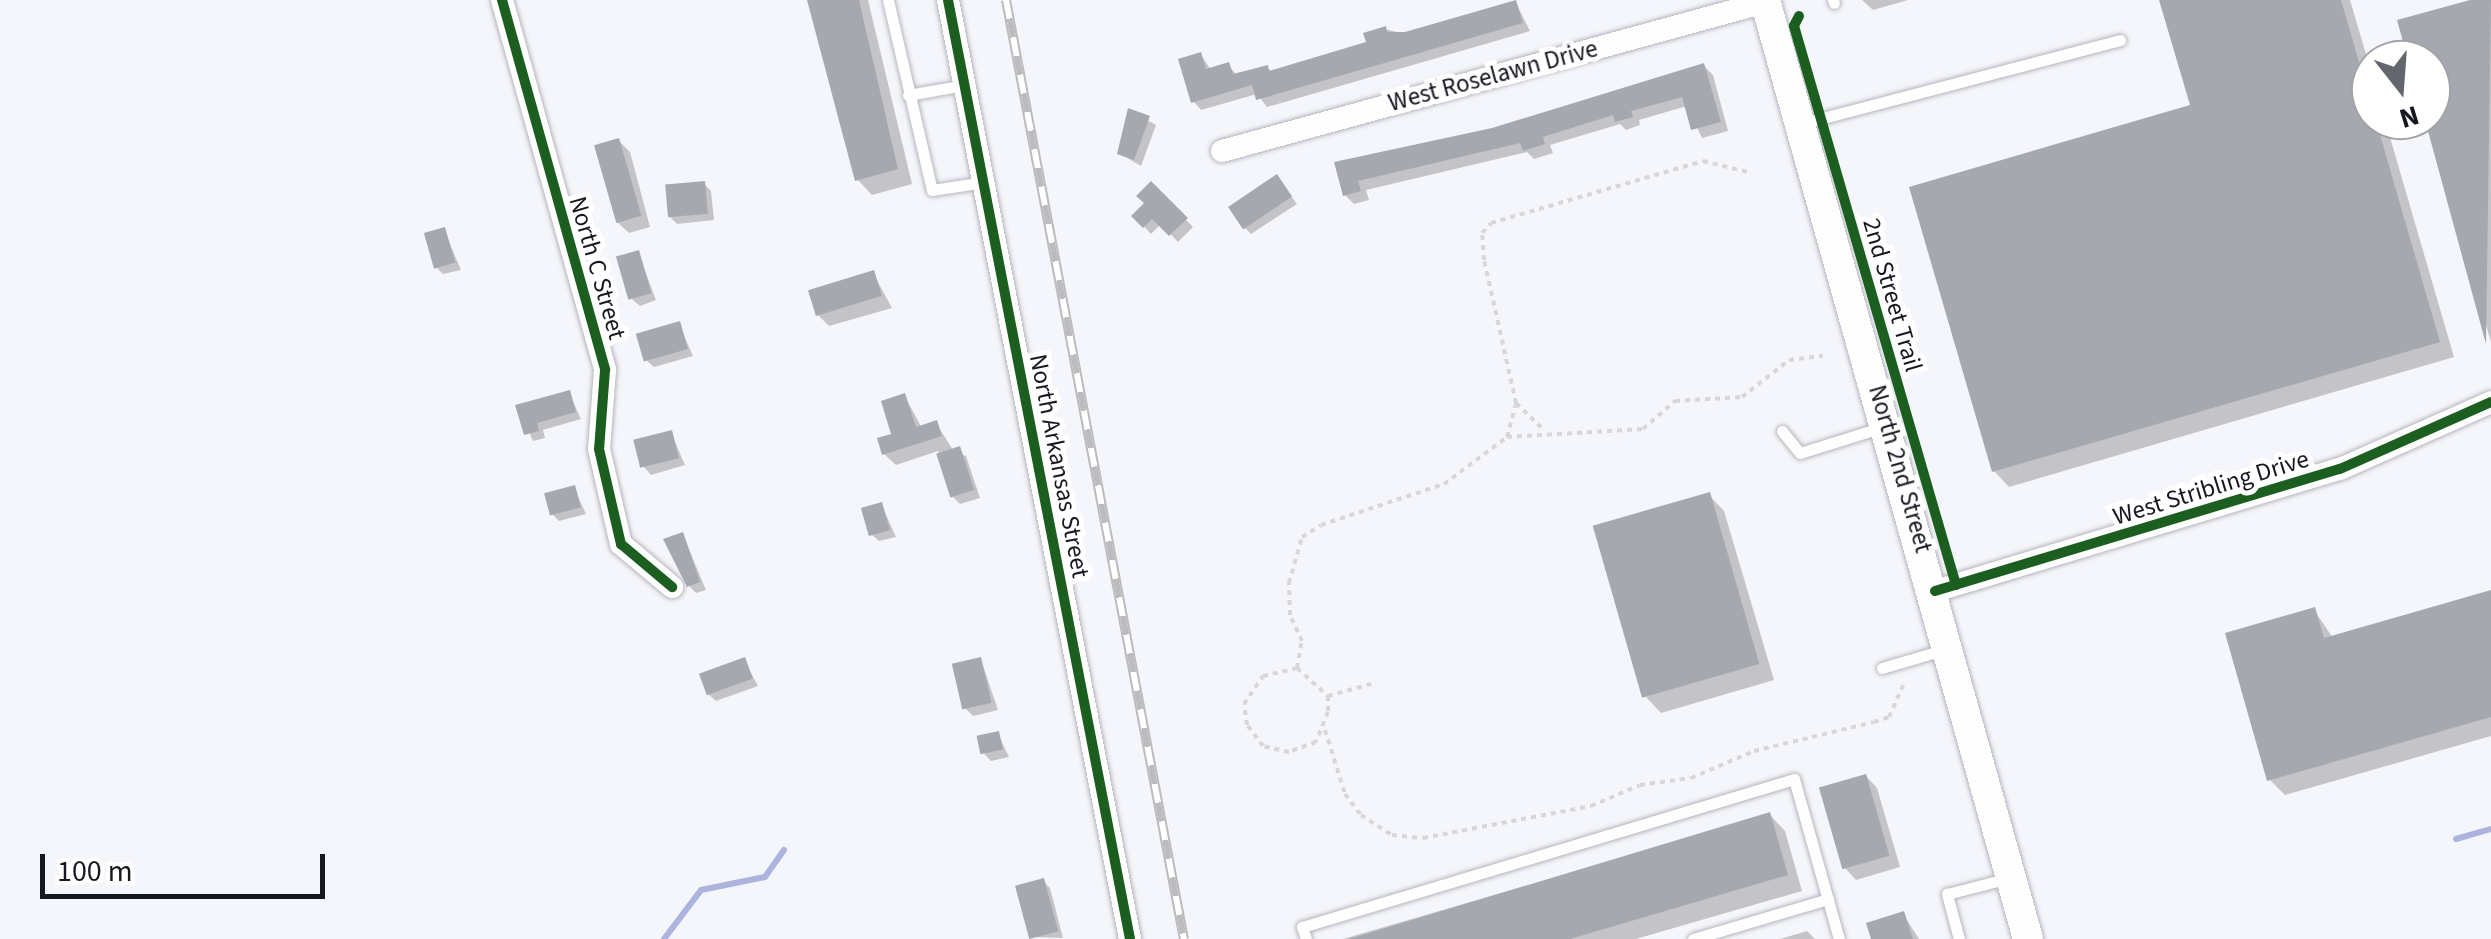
<!DOCTYPE html>
<html>
<head>
<meta charset="utf-8">
<style>
  body { margin:0 }
  #map { position:relative; width:2491px; height:939px; overflow:hidden; background:#f5f6fb; font-family:"Source Sans 3",sans-serif }
  div>[style] { position:absolute }
  [style*='--x'] { left:calc(var(--x)*1px); top:calc(var(--y)*1px); width:calc(var(--w)*1px); rotate:calc(var(--a)*1deg) }
  .shadow>* { inset:0; background:#0003 }
  .stream>* { height:6px; margin:-3px; padding:0 3px; transform-origin:3px; border-radius:3px; background:#acb3dd }
  .building>* { inset:0; background:#a6a8af; transform-origin:0 0 }
  .path>* { height:4px; margin-top:-2px; transform-origin:0; background:repeating-linear-gradient(90deg,#d7d7d9 0 5px,transparent 0 10px) }
  .roads { filter:drop-shadow(0 0 2px #b4b6bc) drop-shadow(0 0 2px #b4b6bc) }
  .service>* { height:11px; margin:-5.5px; padding:0 5.5px; transform-origin:5.5px; border-radius:5.5px; background:#fefefe }
  .minor>* { height:22px; margin:-11px; padding:0 11px; transform-origin:11px; border-radius:11px; background:#fefefe }
  .secondary>* { height:30px; margin:-15px; padding:0 15px; transform-origin:15px; border-radius:15px; background:#fefefe }
  .rail>* { height:10px; margin-top:-5px; transform-origin:0; background:repeating-linear-gradient(90deg,#fff 0 19px,#bbbcbe 0 38px); box-sizing:border-box; border-block:2px solid #bbbcbe }
  .cycleway>* { height:10px; margin:-5px; padding:0 5px; transform-origin:5px; border-radius:5px; background:#1b5e20 }
  span { translate:-50% -50%; white-space:nowrap; text-align:center; line-height:1.15; -webkit-text-stroke:10px #fff; paint-order:stroke }
  .street-label { font-size:25px; color:#161821 }
  .north { position:absolute; left:2351px; top:40px; width:100px; height:100px; box-sizing:border-box; background:#fff; border:2px solid #a2a3a6; border-radius:50%; rotate:163deg; font-size:28px; font-weight:700; line-height:40px; text-align:center; color:#161821 }
  .north::after { content:''; display:block; margin:auto; width:35px; height:45px; background:#64666d; clip-path:polygon(50% 0,100% 100%,50% 72%,0 100%) }
  .scale { position:absolute; left:40px; top:854px; width:285px; height:45px; box-sizing:border-box; border:5px solid #161821; border-top:0; padding-left:12px; font-size:30px; line-height:35px; white-space:nowrap; color:#161821; -webkit-text-stroke:8px #fff; paint-order:stroke }
</style>
</head>
<body>
<div id="map">
  <div class="shadow">
    <div style="clip-path:polygon(809px 0,868px 0,912px 184px,872px 195px,857px 179px)"></div>
    <div style="clip-path:polygon(1862px 0,1908px 0,1873px 10px)"></div>
    <div style="clip-path:polygon(2162px 0,2350px 0,2371px 71px,2371px 120px,2385px 120px,2454px 357px,2009px 487px,1994px 471px,2193px 107px)"></div>
    <div style="clip-path:polygon(2480px 0,2491px 0,2491px 342px,2427px 120px,2431px 60px,2411px 60px)"></div>
    <div style="clip-path:polygon(1516px 3px,1530px 31px,1267px 107px,1257px 94px,1201px 110px,1193px 101px,1201px 55px,1211px 70px,1228px 65px,1237px 75px,1267px 67px,1272px 72px,1369px 44px,1385px 29px,1405px 34px)"></div>
    <div style="clip-path:polygon(1704px 66px,1713px 75px,1728px 131px,1702px 138px,1687px 106px,1639px 120px,1640px 125px,1626px 130px,1620px 124px,1550px 145px,1553px 153px,1534px 159px,1527px 152px,1366px 190px,1369px 200px,1354px 204px,1345px 195px,1337px 164px,1493px 130px)"></div>
    <div style="clip-path:polygon(1130px 111px,1156px 125px,1141px 166px,1120px 154px)"></div>
    <div style="clip-path:polygon(619px 141px,630px 152px,650px 227px,629px 233px,617px 222px)"></div>
    <div style="clip-path:polygon(1277px 177px,1297px 204px,1251px 234px,1244px 227px)"></div>
    <div style="clip-path:polygon(704px 184px,711px 191px,714px 220px,677px 224px,670px 217px)"></div>
    <div style="clip-path:polygon(1151px 185px,1193px 227px,1178px 242px,1161px 224px,1151px 234px,1134px 216px,1148px 203px)"></div>
    <div style="clip-path:polygon(444px 230px,461px 270px,443px 274px,436px 267px)"></div>
    <div style="clip-path:polygon(638px 252px,656px 300px,640px 306px,632px 299px)"></div>
    <div style="clip-path:polygon(873px 273px,892px 308px,829px 326px,818px 315px)"></div>
    <div style="clip-path:polygon(679px 324px,693px 356px,654px 367px,646px 360px)"></div>
    <div style="clip-path:polygon(569px 393px,581px 419px,543px 430px,545px 438px,533px 441px,518px 407px)"></div>
    <div style="clip-path:polygon(904px 395px,922px 428px,936px 423px,953px 450px,966px 456px,980px 498px,960px 504px,953px 497px,938px 451px,896px 465px,884px 454px)"></div>
    <div style="clip-path:polygon(671px 433px,685px 465px,651px 475px,644px 467px)"></div>
    <div style="clip-path:polygon(574px 488px,586px 514px,559px 521px,552px 514px)"></div>
    <div style="clip-path:polygon(1709px 495px,1724px 511px,1774px 680px,1661px 713px,1646px 697px)"></div>
    <div style="clip-path:polygon(881px 504px,896px 537px,879px 541px,871px 534px)"></div>
    <div style="clip-path:polygon(683px 535px,706px 590px,696px 593px,689px 586px)"></div>
    <div style="clip-path:polygon(2491px 593px,2491px 736px,2285px 795px,2270px 780px,2314px 610px,2333px 638px)"></div>
    <div style="clip-path:polygon(744px 660px,758px 686px,716px 701px,708px 694px)"></div>
    <div style="clip-path:polygon(981px 660px,998px 710px,973px 716px,965px 708px)"></div>
    <div style="clip-path:polygon(998px 734px,1009px 757px,991px 761px,984px 754px)"></div>
    <div style="clip-path:polygon(1866px 776px,1877px 788px,1900px 867px,1856px 880px,1845px 868px)"></div>
    <div style="clip-path:polygon(1770px 815px,1785px 831px,1802px 891px,1636px 939px,1343px 939px)"></div>
    <div style="clip-path:polygon(1043px 881px,1050px 888px,1063px 938px,1032px 937px)"></div>
    <div style="clip-path:polygon(1903px 914px,1919px 939px,1874px 939px)"></div>
    <div style="clip-path:polygon(1807px 931px,1815px 939px,1780px 939px)"></div>
  </div>
  <div class="stream">
    <div style="--x:2456;--y:839;--w:36;--a:-16"></div>
    <div style="--x:664;--y:939;--w:61;--a:-52.9"></div>
    <div style="--x:701;--y:890;--w:65;--a:-11.5"></div>
    <div style="--x:765;--y:877;--w:33;--a:-55"></div>
  </div>
  <div class="building">
    <div style="clip-path:polygon(807px 0,859px 0,898px 169px,855px 181px)"></div>
    <div style="clip-path:polygon(1516px 0,1523px 23px,1256px 100px,1252px 85px,1191px 103px,1178px 59px,1201px 52px,1206px 69px,1229px 62px,1233px 74px,1268px 65px,1269px 71px,1366px 42px,1363px 33px,1386px 26px,1387px 32px,1405px 32px)"></div>
    <div style="clip-path:polygon(2159px 0,2341px 0,2440px 342px,1992px 472px,1909px 187px,2190px 105px)"></div>
    <div style="clip-path:polygon(2470px 0,2491px 0,2486px 344px,2425px 120px,2431px 120px,2431px 60px,2408px 60px,2397px 20px)"></div>
    <div style="clip-path:polygon(1704px 63px,1721px 122px,1691px 130px,1682px 97px,1631px 111px,1633px 117px,1615px 122px,1613px 115px,1543px 137px,1545px 144px,1523px 151px,1520px 143px,1358px 181px,1361px 191px,1343px 196px,1334px 162px,1492px 128px)"></div>
    <div style="clip-path:polygon(1128px 108px,1150px 116px,1134px 160px,1117px 154px)"></div>
    <div style="left:619px;top:138px;width:81px;height:26px;rotate:74deg"></div>
    <div style="left:1277px;top:174px;width:27px;height:59px;rotate:56deg"></div>
    <div style="left:705px;top:181px;width:33px;height:40px;rotate:85deg"></div>
    <div style="clip-path:polygon(1151px 181px,1188px 218px,1169px 236px,1152px 219px,1143px 228px,1131px 216px,1144px 203px,1136px 196px)"></div>
    <div style="left:445px;top:227px;width:37px;height:22px;rotate:74deg"></div>
    <div style="left:639px;top:250px;width:45px;height:24px;rotate:74deg"></div>
    <div style="left:874px;top:270px;width:27px;height:69px;rotate:73deg"></div>
    <div style="left:680px;top:321px;width:29px;height:46px;rotate:74deg"></div>
    <div style="clip-path:polygon(570px 390px,576px 412px,537px 423px,539px 431px,524px 435px,515px 405px)"></div>
    <div style="clip-path:polygon(905px 393px,916px 427px,937px 420px,942px 436px,882px 455px,877px 438px,891px 434px,881px 401px)"></div>
    <div style="left:672px;top:430px;width:29px;height:40px;rotate:76deg"></div>
    <div style="left:960px;top:446px;width:46px;height:25px;rotate:72deg"></div>
    <div style="left:575px;top:485px;width:23px;height:32px;rotate:75deg"></div>
    <div style="left:1710px;top:492px;width:179px;height:122px;rotate:74deg"></div>
    <div style="left:882px;top:502px;width:29px;height:22px;rotate:74deg"></div>
    <div style="clip-path:polygon(683px 532px,700px 582px,687px 587px,663px 539px)"></div>
    <div style="clip-path:polygon(2491px 590px,2491px 717px,2267px 781px,2225px 633px,2315px 607px,2324px 638px)"></div>
    <div style="left:745px;top:657px;width:23px;height:49px;rotate:70deg"></div>
    <div style="left:981px;top:657px;width:47px;height:30px;rotate:77deg"></div>
    <div style="left:999px;top:731px;width:19px;height:23px;rotate:78deg"></div>
    <div style="left:1866px;top:774px;width:85px;height:49px;rotate:74deg"></div>
    <div style="clip-path:polygon(1770px 812px,1788px 875px,1570px 939px,1349px 939px)"></div>
    <div style="left:1044px;top:878px;width:55px;height:30px;rotate:75deg"></div>
    <div style="clip-path:polygon(1904px 911px,1913px 939px,1871px 939px,1866px 923px)"></div>
  </div>
  <div class="path">
    <div style="--x:1516;--y:403;--w:40;--a:44"></div>
    <div style="--x:1507;--y:437;--w:136;--a:-3.4"></div>
    <div style="--x:1643;--y:429;--w:43;--a:-41.2"></div>
    <div style="--x:1675;--y:401;--w:67;--a:-3.4"></div>
    <div style="--x:1742;--y:397;--w:60;--a:-38.2"></div>
    <div style="--x:1789;--y:360;--w:34;--a:-7"></div>
    <div style="--x:1297;--y:668;--w:42;--a:42.1"></div>
    <div style="--x:1328;--y:696;--w:16;--a:90"></div>
    <div style="--x:1328;--y:712;--w:32;--a:112"></div>
    <div style="--x:1316;--y:742;--w:29;--a:160"></div>
    <div style="--x:1289;--y:752;--w:27;--a:-167"></div>
    <div style="--x:1263;--y:746;--w:26;--a:-127"></div>
    <div style="--x:1247;--y:725;--w:21;--a:-98"></div>
    <div style="--x:1244;--y:704;--w:34;--a:-56"></div>
    <div style="--x:1263;--y:676;--w:35;--a:-13"></div>
    <div style="--x:1297;--y:668;--w:27;--a:-80"></div>
    <div style="--x:1302;--y:641;--w:29;--a:-115"></div>
    <div style="--x:1290;--y:615;--w:32;--a:-92"></div>
    <div style="--x:1289;--y:583;--w:48;--a:-74.2"></div>
    <div style="--x:1302;--y:537;--w:22;--a:-32"></div>
    <div style="--x:1321;--y:525;--w:130;--a:-18.4"></div>
    <div style="--x:1444;--y:484;--w:79;--a:-36.7"></div>
    <div style="--x:1507;--y:437;--w:35;--a:-75"></div>
    <div style="--x:1516;--y:403;--w:147;--a:-102.6"></div>
    <div style="--x:1484;--y:260;--w:27;--a:-94"></div>
    <div style="--x:1482;--y:233;--w:13;--a:-48"></div>
    <div style="--x:1491;--y:223;--w:221;--a:-16.3"></div>
    <div style="--x:1703;--y:161;--w:50;--a:13.8"></div>
    <div style="--x:1328;--y:696;--w:45;--a:-15.6"></div>
    <div style="--x:1325;--y:730;--w:67;--a:72.6"></div>
    <div style="--x:1345;--y:794;--w:26;--a:53"></div>
    <div style="--x:1361;--y:815;--w:37;--a:33"></div>
    <div style="--x:1392;--y:835;--w:31;--a:6"></div>
    <div style="--x:1423;--y:838;--w:171;--a:-10.8"></div>
    <div style="--x:1591;--y:806;--w:53;--a:-23.2"></div>
    <div style="--x:1640;--y:785;--w:51;--a:-7.8"></div>
    <div style="--x:1691;--y:778;--w:69;--a:-23.2"></div>
    <div style="--x:1754;--y:751;--w:123;--a:-13.6"></div>
    <div style="--x:1874;--y:722;--w:16;--a:-18"></div>
    <div style="--x:1889;--y:717;--w:37;--a:-66"></div>
  </div>
  <div class="roads">
    <div class="service">
      <div style="--x:888;--y:0;--w:195;--a:77"></div>
      <div style="--x:932;--y:190;--w:53;--a:-8.7"></div>
      <div style="--x:1833;--y:0;--w:3;--a:72"></div>
      <div style="--x:908;--y:95;--w:58;--a:-10"></div>
      <div style="--x:1800;--y:124;--w:331;--a:-14.7"></div>
      <div style="--x:1782;--y:431;--w:28;--a:51"></div>
      <div style="--x:1800;--y:453;--w:87;--a:-17.4"></div>
      <div style="--x:1882;--y:668;--w:67;--a:-16.5"></div>
      <div style="--x:1306;--y:939;--w:13;--a:-108"></div>
      <div style="--x:1302;--y:927;--w:514;--a:-16.74"></div>
      <div style="--x:1794;--y:779;--w:166;--a:74.3"></div>
      <div style="--x:1693;--y:939;--w:141;--a:-16.5"></div>
      <div style="--x:1959;--y:939;--w:47;--a:-104.9"></div>
      <div style="--x:1947;--y:894;--w:64;--a:-14.5"></div>
    </div>
    <div class="minor">
      <div style="--x:502;--y:0;--w:384;--a:74.4"></div>
      <div style="--x:605;--y:370;--w:79;--a:94.3"></div>
      <div style="--x:599;--y:449;--w:98;--a:77"></div>
      <div style="--x:621;--y:544;--w:67;--a:40.1"></div>
      <div style="--x:948;--y:0;--w:956;--a:79.03"></div>
      <div style="--x:1222;--y:151;--w:563;--a:-15.34"></div>
      <div style="--x:1935;--y:591;--w:423;--a:-16.8"></div>
      <div style="--x:2340;--y:469;--w:165;--a:-23.9"></div>
    </div>
    <div class="secondary">
      <div style="--x:1765;--y:0;--w:975;--a:74.35"></div>
    </div>
  </div>
  <div class="rail">
    <div style="--x:1006;--y:0;--w:956;--a:79.27"></div>
  </div>
  <div class="cycleway">
    <div style="--x:502;--y:0;--w:384;--a:74.4"></div>
    <div style="--x:605;--y:370;--w:79;--a:94.3"></div>
    <div style="--x:599;--y:449;--w:98;--a:77"></div>
    <div style="--x:621;--y:544;--w:67;--a:40.1"></div>
    <div style="--x:948;--y:0;--w:956;--a:79.03"></div>
    <div style="--x:1799;--y:16;--w:11;--a:117"></div>
    <div style="--x:1794;--y:26;--w:582;--a:73.84"></div>
    <div style="--x:1935;--y:591;--w:423;--a:-16.8"></div>
    <div style="--x:2340;--y:469;--w:165;--a:-23.9"></div>
  </div>
  <div class="street-label">
    <span style="left:1493px;top:76px;rotate:-15deg">West Roselawn Drive</span>
    <span style="left:597px;top:268px;rotate:74deg">North C Street</span>
    <span style="left:1892px;top:295px;rotate:74deg">2nd Street Trail</span>
    <span style="left:1059px;top:466px;rotate:79deg">North Arkansas Street</span>
    <span style="left:1900px;top:469px;rotate:74deg">North 2nd Street</span>
    <span style="left:2211px;top:488px;rotate:-17deg">West Stribling Drive</span>
  </div>
  <div class="north">N</div>
  <div class="scale">100 m</div>
</div>
</body>
</html>
